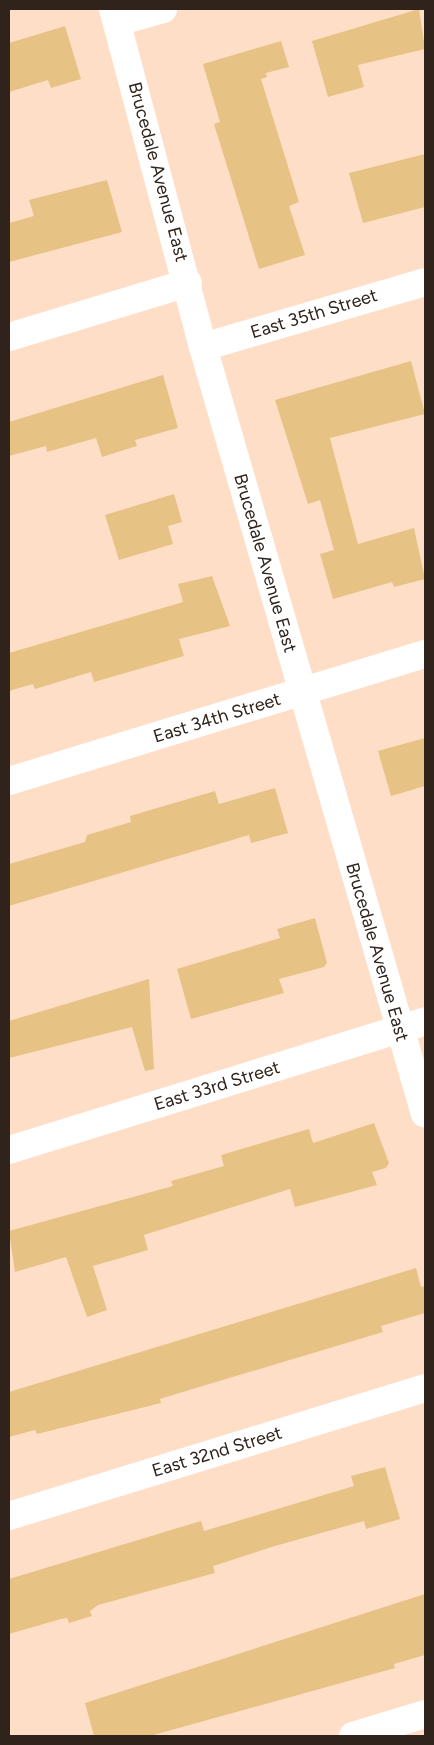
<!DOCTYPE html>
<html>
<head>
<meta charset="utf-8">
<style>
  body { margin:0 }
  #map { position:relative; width:434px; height:1745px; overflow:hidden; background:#ffdec8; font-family:Figtree,sans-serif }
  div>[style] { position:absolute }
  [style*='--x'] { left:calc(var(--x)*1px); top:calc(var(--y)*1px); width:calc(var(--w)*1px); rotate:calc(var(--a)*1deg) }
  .building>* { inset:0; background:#e6c284 }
  .minor>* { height:28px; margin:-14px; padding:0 14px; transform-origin:14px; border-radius:14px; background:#fff }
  span { translate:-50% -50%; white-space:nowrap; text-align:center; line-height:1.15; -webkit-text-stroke:5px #fff; paint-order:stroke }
  .street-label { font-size:18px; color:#2f231b }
  .frame { position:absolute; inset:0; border:10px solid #2f231b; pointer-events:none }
</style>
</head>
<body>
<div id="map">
  <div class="building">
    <div style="clip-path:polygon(419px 9px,425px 49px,358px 65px,364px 87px,328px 97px,312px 41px)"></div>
    <div style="clip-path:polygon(65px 26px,81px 79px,51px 88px,48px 80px,9px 92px,9px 43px)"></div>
    <div style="clip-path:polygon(281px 41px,289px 67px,266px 73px,267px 77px,261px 79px,299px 202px,289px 206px,305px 255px,259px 269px,214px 124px,220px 122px,203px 64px)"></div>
    <div style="clip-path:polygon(425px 154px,425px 207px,363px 223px,349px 173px)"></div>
    <div style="clip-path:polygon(107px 180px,122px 232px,9px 262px,9px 223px,34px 216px,29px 200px)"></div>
    <div style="clip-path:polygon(411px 361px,425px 414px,330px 438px,358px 544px,414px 528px,425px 579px,394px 587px,392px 582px,333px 599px,320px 554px,334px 550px,320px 500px,308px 504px,275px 400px)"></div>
    <div style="clip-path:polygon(163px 375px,178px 428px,135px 440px,137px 446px,102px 457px,96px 438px,47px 452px,46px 446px,9px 456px,9px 422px)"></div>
    <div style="clip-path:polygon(174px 494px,182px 522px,168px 526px,173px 544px,119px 560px,105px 515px)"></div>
    <div style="clip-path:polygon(212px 576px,230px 626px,179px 639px,184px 656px,94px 682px,91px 672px,35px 689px,33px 684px,9px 691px,9px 653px,183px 602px,178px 584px)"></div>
    <div style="clip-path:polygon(425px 738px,425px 786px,391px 796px,378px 751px)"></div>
    <div style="clip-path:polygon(275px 788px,288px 833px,251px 843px,249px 835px,9px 906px,9px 864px,85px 842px,87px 835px,131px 822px,130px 816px,215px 791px,219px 804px)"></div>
    <div style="clip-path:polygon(315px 918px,327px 963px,324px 967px,279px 979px,284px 993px,191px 1019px,177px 969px,280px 938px,277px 929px)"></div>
    <div style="clip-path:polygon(149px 979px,154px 1069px,145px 1071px,132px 1027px,9px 1058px,9px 1021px)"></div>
    <div style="clip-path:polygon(374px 1123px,389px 1163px,386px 1168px,372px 1172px,377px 1185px,295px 1207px,290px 1189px,144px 1235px,148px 1250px,93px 1266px,107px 1310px,87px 1317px,66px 1257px,15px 1272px,9px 1231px,173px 1186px,171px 1181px,224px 1166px,221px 1155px,275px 1139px,309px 1129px,313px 1143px)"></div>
    <div style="clip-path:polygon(416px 1268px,421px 1287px,425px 1286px,425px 1313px,381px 1326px,383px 1332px,176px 1394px,160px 1399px,161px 1403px,37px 1434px,35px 1430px,9px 1437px,9px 1392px)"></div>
    <div style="clip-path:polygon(385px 1467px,400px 1519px,366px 1529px,364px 1521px,275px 1546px,213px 1566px,215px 1573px,98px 1605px,90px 1611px,92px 1616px,69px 1623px,67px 1618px,61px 1619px,9px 1634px,9px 1579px,201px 1521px,204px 1531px,354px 1486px,351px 1476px)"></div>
    <div style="clip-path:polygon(425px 1594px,425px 1655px,394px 1664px,395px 1668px,150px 1736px,94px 1736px,85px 1703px)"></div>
  </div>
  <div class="minor">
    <div style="--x:113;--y:9;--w:350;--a:75.1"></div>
    <div style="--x:203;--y:347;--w:798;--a:73.86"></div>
    <div style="--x:117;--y:22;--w:48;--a:-15.8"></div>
    <div style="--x:9;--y:337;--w:187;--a:-16.8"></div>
    <div style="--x:203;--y:347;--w:231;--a:-16.3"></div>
    <div style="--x:9;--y:781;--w:435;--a:-17"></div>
    <div style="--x:9;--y:1150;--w:436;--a:-17.2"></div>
    <div style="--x:9;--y:1516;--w:435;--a:-17.1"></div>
    <div style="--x:353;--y:1736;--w:75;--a:-17"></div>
  </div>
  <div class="street-label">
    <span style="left:158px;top:172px;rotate:75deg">Brucedale Avenue East</span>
    <span style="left:314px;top:314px;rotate:-17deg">East 35th Street</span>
    <span style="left:265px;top:563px;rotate:74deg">Brucedale Avenue East</span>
    <span style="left:217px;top:718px;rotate:-17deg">East 34th Street</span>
    <span style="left:377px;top:952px;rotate:74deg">Brucedale Avenue East</span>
    <span style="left:217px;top:1086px;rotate:-17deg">East 33rd Street</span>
    <span style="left:217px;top:1452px;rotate:-17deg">East 32nd Street</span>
  </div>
  <div class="frame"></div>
</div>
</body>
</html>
